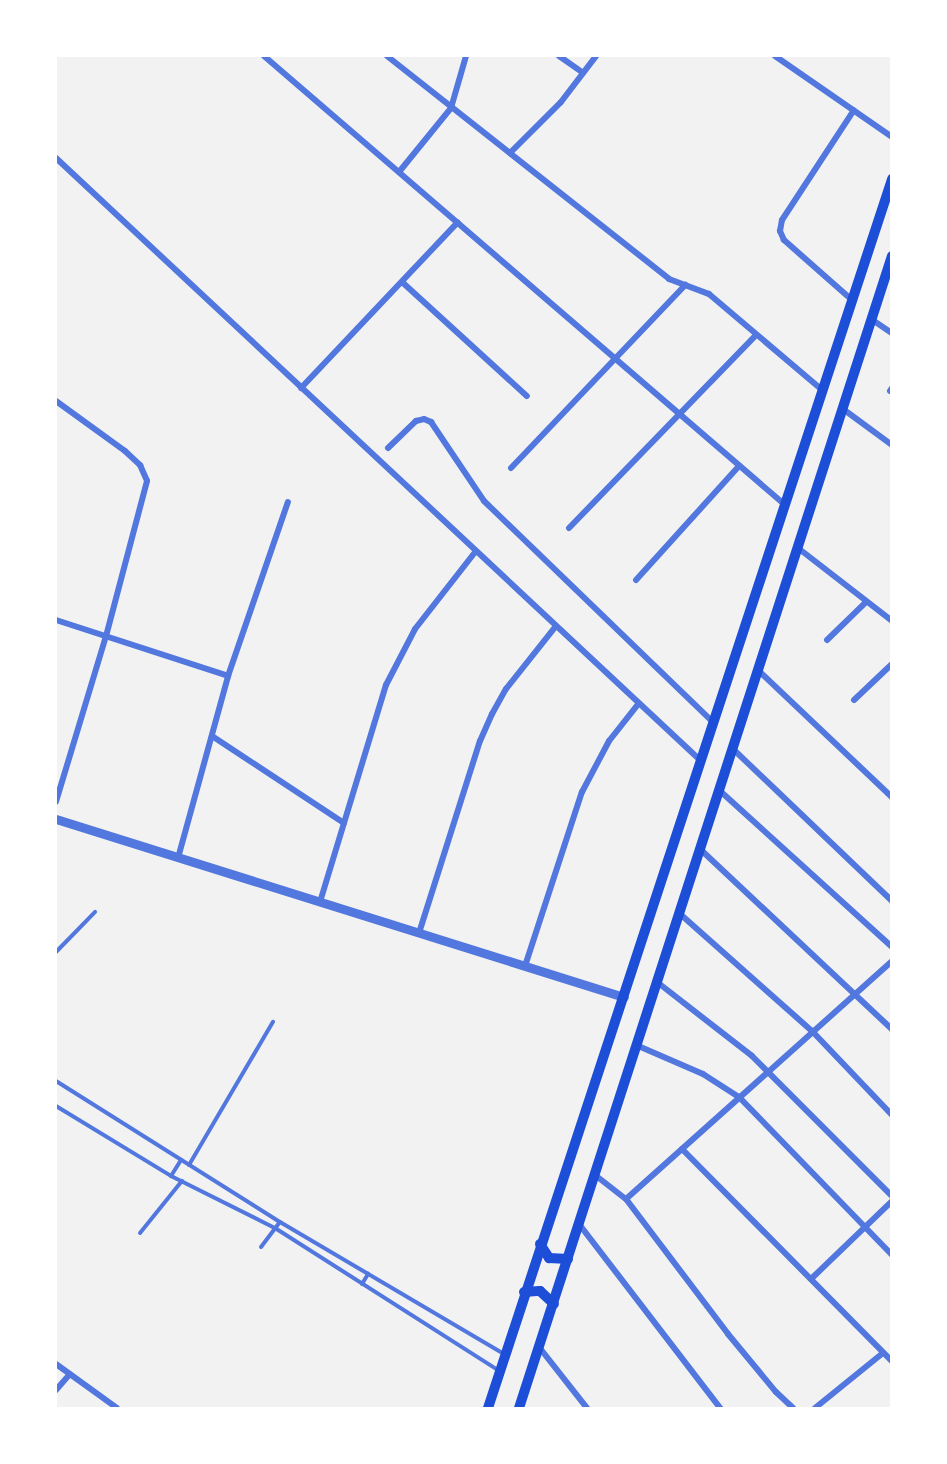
<!DOCTYPE html>
<html>
<head>
<meta charset="utf-8">
<style>
  body { margin:0 }
  #map { position:relative; width:947px; height:1464px; overflow:hidden; background:#f2f2f2; font-family:Lato,sans-serif }
  div>[style] { position:absolute }
  [style*='--x'] { left:calc(var(--x)*1px); top:calc(var(--y)*1px); width:calc(var(--w)*1px); rotate:calc(var(--a)*1deg) }
  .service>* { height:4px; margin:-2px; padding:0 2px; transform-origin:2px; border-radius:2px; background:#5277de }
  .minor>* { height:6px; margin:-3px; padding:0 3px; transform-origin:3px; border-radius:3px; background:#5277de }
  .tertiary>* { height:9px; margin:-4.5px; padding:0 4.5px; transform-origin:4.5px; border-radius:4.5px; background:#5277de }
  .primary>* { height:10px; margin:-5px; padding:0 5px; transform-origin:5px; border-radius:5px; background:#1d4ed8 }
  span { translate:-50% -50%; white-space:nowrap; text-align:center; line-height:1.15; -webkit-text-stroke:4.5px #fff; paint-order:stroke }
  .frame { position:absolute; inset:0; border:57px solid #fff; pointer-events:none }
</style>
</head>
<body>
<div id="map">
  <div class="service">
    <div style="--x:56;--y:952;--w:56;--a:-45.7"></div>
    <div style="--x:56;--y:1081;--w:265;--a:32.2"></div>
    <div style="--x:280;--y:1222;--w:260;--a:30.5"></div>
    <div style="--x:56;--y:1106;--w:135;--a:31.3"></div>
    <div style="--x:171;--y:1176;--w:116;--a:26.6"></div>
    <div style="--x:275;--y:1228;--w:264;--a:32.5"></div>
    <div style="--x:189;--y:1165;--w:166;--a:-59.6"></div>
    <div style="--x:171;--y:1176;--w:19;--a:-58"></div>
    <div style="--x:140;--y:1233;--w:67;--a:-51.1"></div>
    <div style="--x:261;--y:1247;--w:31;--a:-53"></div>
    <div style="--x:362;--y:1284;--w:12;--a:-59"></div>
  </div>
  <div class="minor">
    <div style="--x:264;--y:56;--w:688;--a:40.75"></div>
    <div style="--x:387;--y:56;--w:360;--a:38.3"></div>
    <div style="--x:669;--y:279;--w:43;--a:20.6"></div>
    <div style="--x:709;--y:294;--w:148;--a:40.3"></div>
    <div style="--x:559;--y:56;--w:29;--a:35"></div>
    <div style="--x:775;--y:56;--w:142;--a:34.7"></div>
    <div style="--x:510;--y:153;--w:72;--a:-45"></div>
    <div style="--x:561;--y:102;--w:58;--a:-52.7"></div>
    <div style="--x:56;--y:158;--w:883;--a:43.07"></div>
    <div style="--x:399;--y:172;--w:82;--a:-50.9"></div>
    <div style="--x:451;--y:108;--w:54;--a:-73.9"></div>
    <div style="--x:402;--y:282;--w:169;--a:42.4"></div>
    <div style="--x:852;--y:300;--w:91;--a:-138.6"></div>
    <div style="--x:784;--y:240;--w:10;--a:-114"></div>
    <div style="--x:780;--y:231;--w:11;--a:-80"></div>
    <div style="--x:782;--y:220;--w:131;--a:-56.8"></div>
    <div style="--x:871;--y:319;--w:25;--a:34"></div>
    <div style="--x:301;--y:388;--w:228;--a:-46.6"></div>
    <div style="--x:890;--y:391;--w:4;--a:-56"></div>
    <div style="--x:56;--y:401;--w:85;--a:35.9"></div>
    <div style="--x:125;--y:451;--w:21;--a:43"></div>
    <div style="--x:140;--y:465;--w:17;--a:66"></div>
    <div style="--x:147;--y:481;--w:160;--a:104.8"></div>
    <div style="--x:106;--y:636;--w:173;--a:106.8"></div>
    <div style="--x:843;--y:409;--w:61;--a:36.3"></div>
    <div style="--x:388;--y:448;--w:39;--a:-44"></div>
    <div style="--x:416;--y:421;--w:8;--a:-14"></div>
    <div style="--x:424;--y:419;--w:8;--a:23"></div>
    <div style="--x:431;--y:422;--w:95;--a:56.1"></div>
    <div style="--x:484;--y:501;--w:318;--a:44"></div>
    <div style="--x:511;--y:468;--w:253;--a:-46.4"></div>
    <div style="--x:569;--y:528;--w:269;--a:-45.9"></div>
    <div style="--x:798;--y:548;--w:119;--a:37.8"></div>
    <div style="--x:636;--y:580;--w:154;--a:-47.9"></div>
    <div style="--x:56;--y:620;--w:181;--a:18"></div>
    <div style="--x:827;--y:640;--w:54;--a:-44.3"></div>
    <div style="--x:759;--y:671;--w:183;--a:43.5"></div>
    <div style="--x:854;--y:700;--w:52;--a:-43.5"></div>
    <div style="--x:212;--y:736;--w:158;--a:33.4"></div>
    <div style="--x:733;--y:749;--w:220;--a:43.7"></div>
    <div style="--x:719;--y:790;--w:234;--a:42.2"></div>
    <div style="--x:700;--y:849;--w:263;--a:43.2"></div>
    <div style="--x:178;--y:858;--w:189;--a:-74.6"></div>
    <div style="--x:228;--y:676;--w:184;--a:-71"></div>
    <div style="--x:320;--y:902;--w:227;--a:-73.1"></div>
    <div style="--x:386;--y:685;--w:63;--a:-62.6"></div>
    <div style="--x:415;--y:629;--w:99;--a:-52"></div>
    <div style="--x:679;--y:913;--w:178;--a:41.6"></div>
    <div style="--x:812;--y:1031;--w:116;--a:46.4"></div>
    <div style="--x:419;--y:933;--w:201;--a:-72.4"></div>
    <div style="--x:480;--y:741;--w:30;--a:-66"></div>
    <div style="--x:492;--y:714;--w:29;--a:-61"></div>
    <div style="--x:506;--y:689;--w:80;--a:-51.6"></div>
    <div style="--x:525;--y:966;--w:183;--a:-71.9"></div>
    <div style="--x:582;--y:792;--w:58;--a:-62.1"></div>
    <div style="--x:609;--y:741;--w:48;--a:-51.7"></div>
    <div style="--x:657;--y:982;--w:120;--a:37.9"></div>
    <div style="--x:752;--y:1056;--w:198;--a:45"></div>
    <div style="--x:636;--y:1045;--w:73;--a:23.4"></div>
    <div style="--x:703;--y:1074;--w:43;--a:32.6"></div>
    <div style="--x:739;--y:1097;--w:220;--a:45.9"></div>
    <div style="--x:682;--y:1149;--w:298;--a:45.3"></div>
    <div style="--x:595;--y:1175;--w:39;--a:38"></div>
    <div style="--x:626;--y:1199;--w:169;--a:52.9"></div>
    <div style="--x:728;--y:1334;--w:75;--a:50.4"></div>
    <div style="--x:776;--y:1392;--w:23;--a:43"></div>
    <div style="--x:626;--y:1199;--w:357;--a:-41.8"></div>
    <div style="--x:579;--y:1224;--w:232;--a:52.5"></div>
    <div style="--x:811;--y:1279;--w:112;--a:-43.9"></div>
    <div style="--x:539;--y:1347;--w:78;--a:51.8"></div>
    <div style="--x:56;--y:1364;--w:75;--a:35.8"></div>
    <div style="--x:56;--y:1390;--w:21;--a:-49"></div>
    <div style="--x:815;--y:1408;--w:87;--a:-39"></div>
  </div>
  <div class="tertiary">
    <div style="--x:56;--y:819;--w:595;--a:17.4"></div>
  </div>
  <div class="primary">
    <div style="--x:540;--y:1244;--w:17;--a:57"></div>
    <div style="--x:549;--y:1258;--w:19;--a:3"></div>
    <div style="--x:524;--y:1292;--w:16;--a:-4"></div>
    <div style="--x:540;--y:1291;--w:19;--a:43"></div>
    <div style="--x:488;--y:1408;--w:1294;--a:-71.8"></div>
    <div style="--x:519;--y:1408;--w:1211;--a:-72.06"></div>
  </div>
  <div class="frame"></div>
</div>
</body>
</html>
